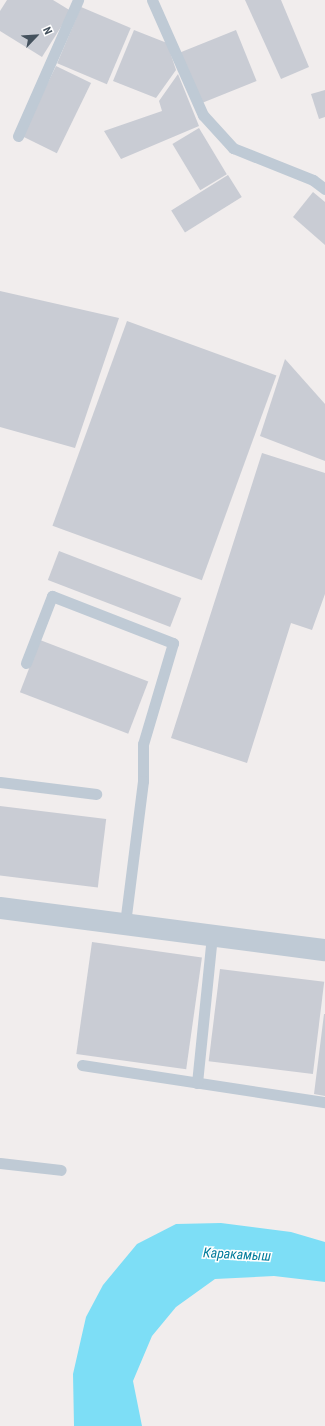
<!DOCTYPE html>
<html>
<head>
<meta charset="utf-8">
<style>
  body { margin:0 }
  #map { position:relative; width:325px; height:1426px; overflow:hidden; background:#f1eded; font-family:"Roboto Condensed",sans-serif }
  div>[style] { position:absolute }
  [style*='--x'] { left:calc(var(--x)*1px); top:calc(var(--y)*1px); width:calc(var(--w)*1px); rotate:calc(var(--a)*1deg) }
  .water>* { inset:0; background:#7ddef6 }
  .building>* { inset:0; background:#c9ccd4; transform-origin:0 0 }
  .service>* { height:11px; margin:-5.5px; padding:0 5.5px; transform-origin:5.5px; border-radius:5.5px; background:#bfcad5 }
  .minor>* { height:22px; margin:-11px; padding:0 11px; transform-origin:11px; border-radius:11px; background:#bfcad5 }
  span { translate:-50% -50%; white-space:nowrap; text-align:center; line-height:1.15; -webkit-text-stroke:3px #fff; paint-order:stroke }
  .water-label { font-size:14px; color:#037d9c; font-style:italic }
  .north { position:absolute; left:16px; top:16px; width:40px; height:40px; -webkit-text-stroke:3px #fff; paint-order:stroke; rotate:65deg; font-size:11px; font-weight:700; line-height:16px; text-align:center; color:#44515d }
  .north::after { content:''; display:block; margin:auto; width:14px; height:18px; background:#44515d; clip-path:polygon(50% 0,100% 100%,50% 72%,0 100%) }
</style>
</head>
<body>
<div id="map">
  <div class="water">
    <div style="clip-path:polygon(221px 1223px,291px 1232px,325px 1242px,325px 1282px,274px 1276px,215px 1279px,176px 1307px,152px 1336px,133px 1381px,142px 1426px,74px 1426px,73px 1374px,86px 1317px,103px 1285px,137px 1244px,176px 1224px)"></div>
  </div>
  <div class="building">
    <div style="clip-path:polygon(7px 0,53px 0,71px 11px,42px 57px,0 31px,0 11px)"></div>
    <div style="clip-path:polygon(245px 0,281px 0,309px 67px,281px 79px)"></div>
    <div style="left:81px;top:7px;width:54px;height:61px;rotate:23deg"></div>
    <div style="clip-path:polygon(134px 30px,167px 43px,176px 70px,156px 98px,113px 81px)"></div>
    <div style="left:236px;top:30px;width:55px;height:61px;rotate:68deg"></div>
    <div style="left:56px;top:66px;width:39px;height:78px;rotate:26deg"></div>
    <div style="clip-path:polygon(178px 74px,199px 126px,121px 159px,104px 131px,162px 111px,159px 101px)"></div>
    <div style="clip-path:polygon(325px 90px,325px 117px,319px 119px,311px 94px)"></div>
    <div style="left:199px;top:128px;width:54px;height:31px;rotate:59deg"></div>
    <div style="left:228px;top:175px;width:26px;height:67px;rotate:58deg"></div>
    <div style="clip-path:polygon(313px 192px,325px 202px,325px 245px,293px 217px)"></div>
    <div style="clip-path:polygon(0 291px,119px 318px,75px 448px,0 427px)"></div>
    <div style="left:127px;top:321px;width:159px;height:218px;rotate:20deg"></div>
    <div style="clip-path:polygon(285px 359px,325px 404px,325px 461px,260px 436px)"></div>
    <div style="clip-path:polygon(262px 453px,325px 473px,325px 594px,312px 630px,291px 623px,247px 763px,171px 738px)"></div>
    <div style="left:59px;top:551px;width:131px;height:31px;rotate:21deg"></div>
    <div style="left:40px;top:640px;width:116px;height:56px;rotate:21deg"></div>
    <div style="left:0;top:806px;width:107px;height:69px;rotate:7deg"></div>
    <div style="left:92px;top:942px;width:111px;height:113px;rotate:8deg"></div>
    <div style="left:220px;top:969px;width:105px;height:93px;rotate:7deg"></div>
    <div style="clip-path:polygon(324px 1014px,325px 1014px,325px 1096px,314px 1094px)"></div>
  </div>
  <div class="service">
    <div style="--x:152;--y:0;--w:126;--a:66.1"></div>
    <div style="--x:203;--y:115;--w:45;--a:47.7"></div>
    <div style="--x:233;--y:148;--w:86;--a:21.8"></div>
    <div style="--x:313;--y:180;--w:15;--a:37"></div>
    <div style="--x:18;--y:136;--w:149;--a:-66.2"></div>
    <div style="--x:26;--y:663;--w:72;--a:-68.8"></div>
    <div style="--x:52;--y:596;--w:130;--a:21.2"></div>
    <div style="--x:173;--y:643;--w:105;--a:106.5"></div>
    <div style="--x:143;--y:744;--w:37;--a:90"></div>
    <div style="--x:143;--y:781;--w:144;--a:97.2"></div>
    <div style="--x:0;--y:782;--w:97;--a:7.1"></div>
    <div style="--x:82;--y:1065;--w:246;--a:8.7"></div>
    <div style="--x:197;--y:1083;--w:148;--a:-84.2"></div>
    <div style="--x:0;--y:1163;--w:61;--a:6.5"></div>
  </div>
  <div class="minor">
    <div style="--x:0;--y:908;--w:328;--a:7.4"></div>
  </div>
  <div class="water-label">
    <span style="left:237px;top:1254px;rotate:3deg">Каракамыш</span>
  </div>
  <div class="north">N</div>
</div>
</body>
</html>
